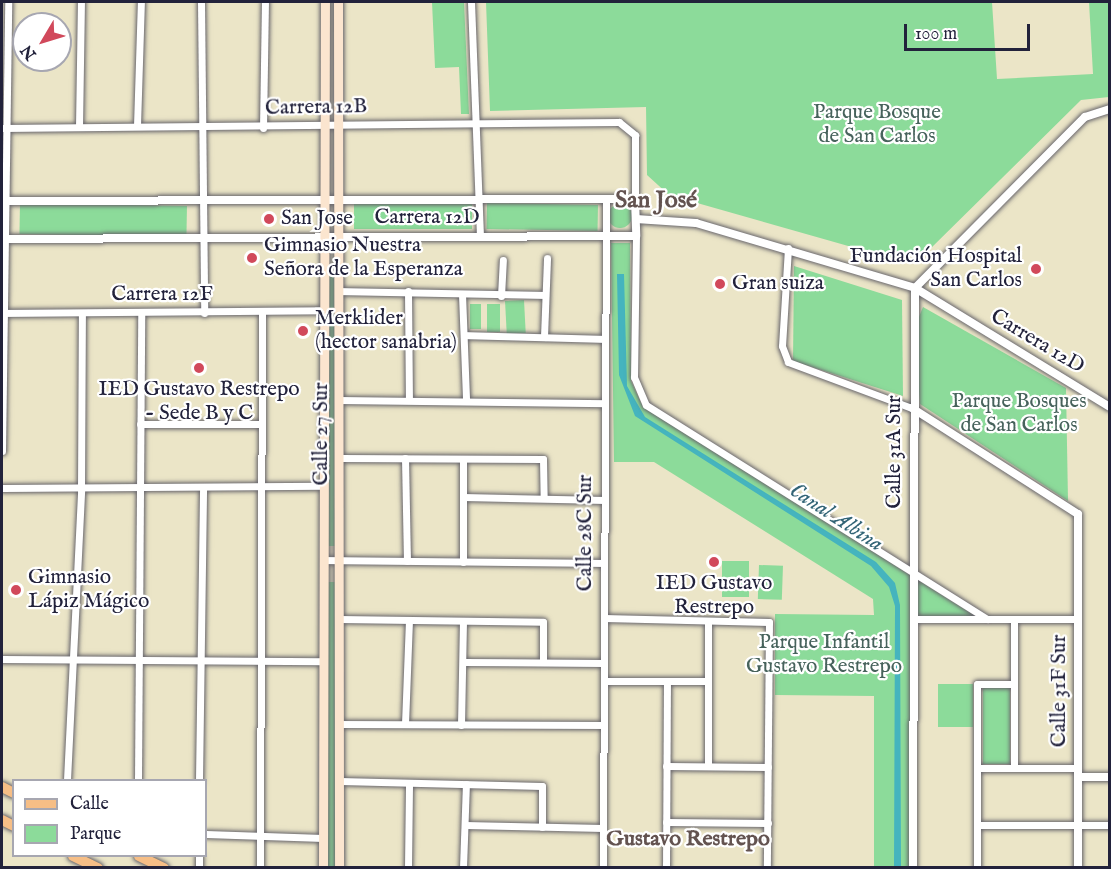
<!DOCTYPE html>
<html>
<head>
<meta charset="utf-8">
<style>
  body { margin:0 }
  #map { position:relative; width:1111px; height:869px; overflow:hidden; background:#ebe5c7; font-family:"IM FELL English",serif }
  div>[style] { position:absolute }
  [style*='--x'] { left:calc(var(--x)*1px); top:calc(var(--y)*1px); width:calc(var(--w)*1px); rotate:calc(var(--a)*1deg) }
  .green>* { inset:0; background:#8cdb9a; transform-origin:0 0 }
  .round { border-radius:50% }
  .water>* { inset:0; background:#45b4be }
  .roads { filter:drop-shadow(0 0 2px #68666c) drop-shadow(0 0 2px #68666c) }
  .minor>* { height:7px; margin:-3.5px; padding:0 3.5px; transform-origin:3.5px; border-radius:3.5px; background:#fff }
  .tertiary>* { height:8px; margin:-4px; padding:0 4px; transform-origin:4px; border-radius:4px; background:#fff }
  .secondary>* { height:9px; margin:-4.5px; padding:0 4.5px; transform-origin:4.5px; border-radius:4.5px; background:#fbe5cf }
  .primary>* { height:10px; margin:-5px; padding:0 5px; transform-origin:5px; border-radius:5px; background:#f6be86 }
  .dots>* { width:16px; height:16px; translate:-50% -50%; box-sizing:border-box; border:3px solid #fff; border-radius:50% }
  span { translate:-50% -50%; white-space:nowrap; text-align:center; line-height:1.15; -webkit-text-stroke:4.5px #fff; paint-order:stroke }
  .street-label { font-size:21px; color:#22223b }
  .park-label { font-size:21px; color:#47635c }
  .poi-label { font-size:21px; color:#22223b }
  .left { translate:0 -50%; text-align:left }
  .right { translate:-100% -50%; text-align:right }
  .water-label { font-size:22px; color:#326476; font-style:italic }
  .neighbourhood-label { font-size:22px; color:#635350; font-weight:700 }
  .quarter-label { font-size:24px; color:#635350; font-weight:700 }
  .frame { position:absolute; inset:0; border:3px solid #22223b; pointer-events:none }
  .legend { position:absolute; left:12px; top:779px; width:195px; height:78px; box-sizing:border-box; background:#fff; border:2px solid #a7a7b1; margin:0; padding:8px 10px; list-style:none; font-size:18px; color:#22223b }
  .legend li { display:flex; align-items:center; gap:12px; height:30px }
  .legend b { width:30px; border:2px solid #a7a7b1 }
  .north { position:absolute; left:12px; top:12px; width:60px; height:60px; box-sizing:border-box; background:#fff; border:2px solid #a7a7b1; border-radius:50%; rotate:232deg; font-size:16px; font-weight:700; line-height:24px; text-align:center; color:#22223b }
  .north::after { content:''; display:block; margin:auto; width:21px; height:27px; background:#d1495b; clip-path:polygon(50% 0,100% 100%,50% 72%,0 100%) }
  .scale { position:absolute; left:904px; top:24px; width:126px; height:27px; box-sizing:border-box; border:3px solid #22223b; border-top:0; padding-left:8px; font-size:18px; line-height:21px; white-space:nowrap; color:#22223b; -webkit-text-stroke:4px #fff; paint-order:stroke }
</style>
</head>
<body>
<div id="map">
  <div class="green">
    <div style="clip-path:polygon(432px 2px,464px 2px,469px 114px,461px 114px,459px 67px,435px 68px)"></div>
    <div style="clip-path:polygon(486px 2px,992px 2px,997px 79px,1093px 74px,1089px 2px,1109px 2px,1109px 97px,1081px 100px,929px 250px,887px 257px,669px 195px,647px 175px,646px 107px,490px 111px)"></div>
    <div style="left:20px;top:203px;width:167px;height:31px;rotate:1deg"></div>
    <div style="left:487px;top:203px;width:111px;height:26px;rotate:1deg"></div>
    <div class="round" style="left:608px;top:204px;width:24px;height:24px"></div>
    <div style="left:354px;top:204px;width:118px;height:25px"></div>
    <div style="clip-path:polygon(611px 243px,630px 243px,631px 381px,643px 407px,975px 616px,911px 616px,909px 867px,874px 867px,874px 696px,775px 695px,775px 614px,874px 615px,873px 599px,654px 462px,614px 462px)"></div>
    <div style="clip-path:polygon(794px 266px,902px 300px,903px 396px,793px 361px)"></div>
    <div style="clip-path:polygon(328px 269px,336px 280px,336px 546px,327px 546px)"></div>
    <div style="left:524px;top:300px;width:33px;height:19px;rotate:87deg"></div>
    <div style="left:470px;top:304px;width:11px;height:25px"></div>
    <div style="left:487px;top:304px;width:13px;height:28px"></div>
    <div style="clip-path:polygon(923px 307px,1066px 388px,1068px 501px,920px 404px,914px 329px)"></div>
    <div style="left:722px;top:561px;width:27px;height:36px"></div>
    <div style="left:759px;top:565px;width:24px;height:34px;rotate:2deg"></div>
    <div style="left:327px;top:582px;width:8px;height:286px"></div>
    <div style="left:938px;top:684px;width:35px;height:43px"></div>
    <div style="left:983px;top:687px;width:27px;height:77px"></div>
  </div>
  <div class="water">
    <div style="clip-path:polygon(617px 274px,624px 274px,627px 386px,645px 417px,876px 562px,895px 583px,900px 605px,901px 867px,894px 867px,895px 606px,889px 587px,871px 566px,635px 416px,619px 375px)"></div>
  </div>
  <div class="roads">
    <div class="minor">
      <div style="--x:201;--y:2;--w:311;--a:89.4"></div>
      <div style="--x:471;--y:2;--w:233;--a:87.8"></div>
      <div style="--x:137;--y:126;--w:124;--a:-88.2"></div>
      <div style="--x:79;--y:127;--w:125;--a:-89.1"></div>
      <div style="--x:2;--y:128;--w:617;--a:-0.56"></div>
      <div style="--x:619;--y:122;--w:21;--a:39"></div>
      <div style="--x:635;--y:135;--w:64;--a:90"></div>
      <div style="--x:263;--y:128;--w:126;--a:-89.1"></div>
      <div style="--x:636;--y:236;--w:141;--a:90.8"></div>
      <div style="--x:634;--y:377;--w:30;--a:67"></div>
      <div style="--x:646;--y:405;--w:403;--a:32.1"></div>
      <div style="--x:788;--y:248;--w:98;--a:93.5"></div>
      <div style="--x:782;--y:346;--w:17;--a:69"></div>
      <div style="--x:788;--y:362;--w:132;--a:20.4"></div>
      <div style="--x:339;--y:291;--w:205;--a:1.1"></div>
      <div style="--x:408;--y:291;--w:109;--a:89.5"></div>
      <div style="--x:462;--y:294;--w:106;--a:87.8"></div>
      <div style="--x:501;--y:296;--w:36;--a:-87"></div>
      <div style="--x:2;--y:313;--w:321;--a:-0.5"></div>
      <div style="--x:464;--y:335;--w:140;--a:1.6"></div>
      <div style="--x:544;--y:337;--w:79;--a:-87.8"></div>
      <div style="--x:342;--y:400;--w:263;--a:0.7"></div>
      <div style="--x:140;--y:424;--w:121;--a:0"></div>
      <div style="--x:2;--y:451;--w:449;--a:-89.2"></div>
      <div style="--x:340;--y:458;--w:203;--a:0.3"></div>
      <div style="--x:543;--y:459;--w:39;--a:89"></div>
      <div style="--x:405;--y:458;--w:103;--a:88.9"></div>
      <div style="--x:2;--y:488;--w:322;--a:-0.4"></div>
      <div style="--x:463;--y:497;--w:142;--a:1.2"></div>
      <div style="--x:323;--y:560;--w:280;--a:0.6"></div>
      <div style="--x:463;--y:562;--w:103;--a:-90"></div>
      <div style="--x:604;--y:618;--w:165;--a:1.4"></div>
      <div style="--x:769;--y:622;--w:246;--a:90.5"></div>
      <div style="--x:339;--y:619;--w:204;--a:0.8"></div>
      <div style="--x:543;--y:622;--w:40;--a:90"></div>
      <div style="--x:914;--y:619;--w:164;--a:0"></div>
      <div style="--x:708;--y:621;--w:145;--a:90"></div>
      <div style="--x:2;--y:659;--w:321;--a:0.4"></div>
      <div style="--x:464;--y:662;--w:140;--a:0.4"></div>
      <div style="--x:604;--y:681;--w:104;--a:0"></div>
      <div style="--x:341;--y:724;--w:262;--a:0.2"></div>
      <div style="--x:405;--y:724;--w:104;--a:-87.8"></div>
      <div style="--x:461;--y:725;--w:104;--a:-88.9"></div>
      <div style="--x:666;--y:766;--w:102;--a:0.6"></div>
      <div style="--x:977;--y:768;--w:101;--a:0"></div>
      <div style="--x:1014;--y:768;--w:149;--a:-90"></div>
      <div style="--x:67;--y:780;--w:290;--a:-87.2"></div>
      <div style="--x:81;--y:490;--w:177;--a:-89.7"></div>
      <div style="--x:138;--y:780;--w:466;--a:-89.6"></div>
      <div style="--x:199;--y:780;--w:292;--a:-89.2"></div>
      <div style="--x:340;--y:781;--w:202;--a:1.4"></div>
      <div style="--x:542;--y:786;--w:41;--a:90"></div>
      <div style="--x:666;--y:822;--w:102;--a:0.6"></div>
      <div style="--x:465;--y:825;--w:138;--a:1.2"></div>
      <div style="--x:977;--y:825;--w:133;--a:0"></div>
      <div style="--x:206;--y:834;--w:117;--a:2"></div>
      <div style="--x:199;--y:856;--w:12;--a:90"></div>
      <div style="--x:260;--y:868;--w:554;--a:-89.79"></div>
      <div style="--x:408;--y:868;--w:85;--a:-89.3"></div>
      <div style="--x:463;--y:868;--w:84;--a:-88"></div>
      <div style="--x:603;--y:868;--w:669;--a:-89.74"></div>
      <div style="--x:666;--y:868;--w:187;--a:-89.7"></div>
      <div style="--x:977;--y:868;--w:184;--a:-90"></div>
      <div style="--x:977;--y:684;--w:37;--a:0"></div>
    </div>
    <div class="tertiary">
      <div style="--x:2;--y:201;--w:633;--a:-0.18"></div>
      <div style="--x:635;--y:199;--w:37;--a:88"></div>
      <div style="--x:636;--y:236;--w:634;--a:179.73"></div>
      <div style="--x:636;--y:219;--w:60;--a:3.8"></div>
      <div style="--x:696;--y:223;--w:228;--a:16.5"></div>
      <div style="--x:915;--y:288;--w:228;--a:31.4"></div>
      <div style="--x:915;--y:288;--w:241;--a:-45.2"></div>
      <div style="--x:1085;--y:117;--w:26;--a:-18"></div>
      <div style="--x:912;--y:408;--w:197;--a:32.6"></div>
      <div style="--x:1078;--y:514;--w:354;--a:90"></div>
      <div style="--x:1078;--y:777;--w:32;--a:0"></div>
      <div style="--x:913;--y:868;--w:580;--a:-89.8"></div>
    </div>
    <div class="secondary">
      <div style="--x:338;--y:2;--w:866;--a:89.93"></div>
      <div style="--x:323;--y:868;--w:866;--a:-89.87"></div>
    </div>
    <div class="primary">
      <div style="--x:2;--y:787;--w:13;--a:27"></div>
      <div style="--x:2;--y:820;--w:13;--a:27"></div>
      <div style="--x:73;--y:856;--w:28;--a:26"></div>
      <div style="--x:139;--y:856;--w:28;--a:26"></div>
    </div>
  </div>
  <div class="dots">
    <div style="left:269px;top:219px;background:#d1495b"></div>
    <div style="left:252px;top:258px;background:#d1495b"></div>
    <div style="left:1036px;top:269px;background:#d1495b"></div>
    <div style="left:720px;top:284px;background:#d1495b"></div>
    <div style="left:303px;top:331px;background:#d1495b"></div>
    <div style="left:199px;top:368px;background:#d1495b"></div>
    <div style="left:714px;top:562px;background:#d1495b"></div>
    <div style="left:16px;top:590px;background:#d1495b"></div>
  </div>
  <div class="street-label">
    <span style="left:316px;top:108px;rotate:-1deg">Carrera 12B</span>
    <span style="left:427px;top:218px">Carrera 12D</span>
    <span style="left:162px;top:295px">Carrera 12F</span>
    <span style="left:1037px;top:342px;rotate:31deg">Carrera 12D</span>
    <span style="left:322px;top:434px;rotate:-90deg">Calle 27 Sur</span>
    <span style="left:895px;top:452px;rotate:-90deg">Calle 31A Sur</span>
    <span style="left:586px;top:533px;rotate:-90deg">Calle 28C Sur</span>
    <span style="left:1060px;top:691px;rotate:-90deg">Calle 31F Sur</span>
  </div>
  <div class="park-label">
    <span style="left:877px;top:125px">Parque Bosque<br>de San Carlos</span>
    <span style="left:1019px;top:414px">Parque Bosques<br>de San Carlos</span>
    <span style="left:824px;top:655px">Parque Infantil<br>Gustavo Restrepo</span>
  </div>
  <div class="poi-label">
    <span class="left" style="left:281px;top:219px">San Jose</span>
    <span class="left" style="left:264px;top:258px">Gimnasio Nuestra<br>Señora de la Esperanza</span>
    <span class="right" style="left:1022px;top:269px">Fundación Hospital<br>San Carlos</span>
    <span class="left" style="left:732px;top:284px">Gran suiza</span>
    <span class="left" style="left:315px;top:331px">Merklider<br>(hector sanabria)</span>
    <span style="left:199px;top:402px">IED Gustavo Restrepo<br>- Sede B y C</span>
    <span class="left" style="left:28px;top:590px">Gimnasio<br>Lápiz Mágico</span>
    <span style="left:714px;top:596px">IED Gustavo<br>Restrepo</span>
  </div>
  <div class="water-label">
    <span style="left:836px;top:518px;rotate:33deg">Canal Albina</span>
  </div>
  <div class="neighbourhood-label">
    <span style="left:688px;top:840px">Gustavo Restrepo</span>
  </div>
  <div class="quarter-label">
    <span style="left:656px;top:201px">San José</span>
  </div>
  <div class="frame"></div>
  <ul class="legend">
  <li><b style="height:8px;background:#f6be86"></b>Calle</li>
  <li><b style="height:16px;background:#8cdb9a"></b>Parque</li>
  </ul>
  <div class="north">N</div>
  <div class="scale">100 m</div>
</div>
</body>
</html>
